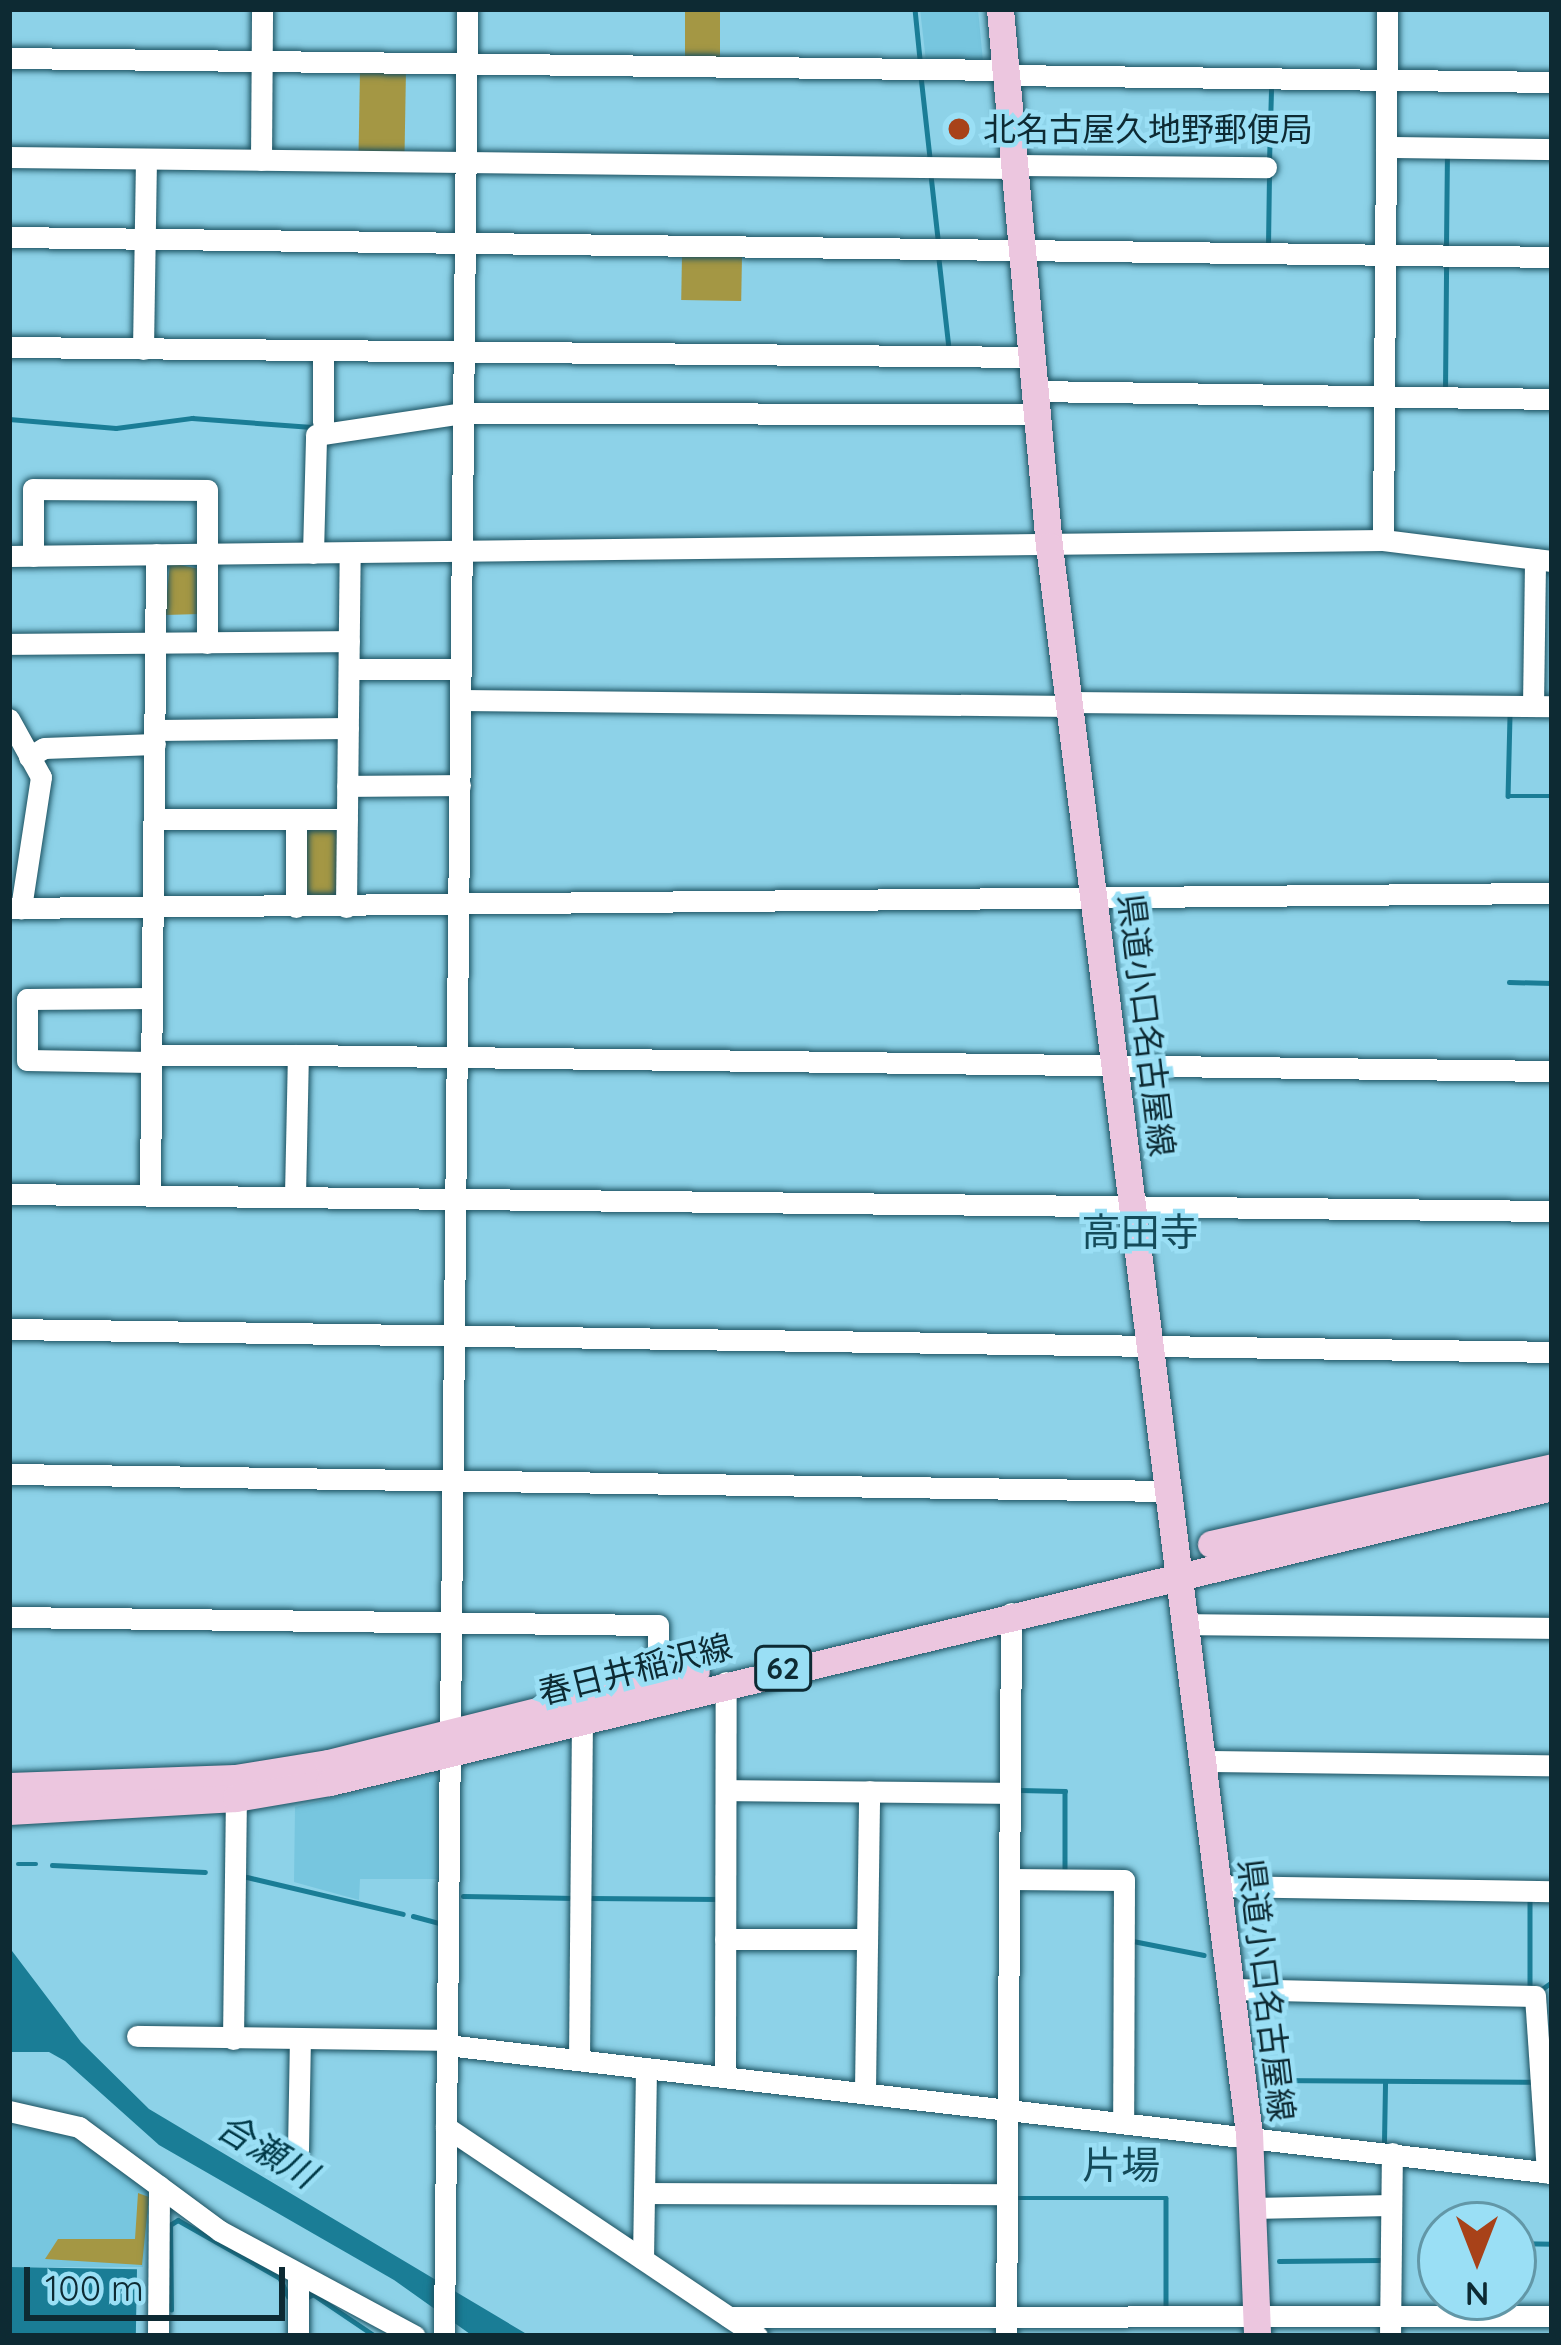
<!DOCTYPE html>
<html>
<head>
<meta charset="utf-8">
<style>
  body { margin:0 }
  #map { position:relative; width:1561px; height:2345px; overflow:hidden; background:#8dd2e8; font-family:Quicksand,"Noto Sans JP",sans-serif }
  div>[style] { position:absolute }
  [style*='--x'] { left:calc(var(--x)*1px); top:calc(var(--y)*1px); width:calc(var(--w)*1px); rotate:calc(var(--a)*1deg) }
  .built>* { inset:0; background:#77c6df }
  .green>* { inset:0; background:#a49744; transform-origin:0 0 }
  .water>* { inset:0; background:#1a7d96; transform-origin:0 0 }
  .stream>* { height:4.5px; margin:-2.25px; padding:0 2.25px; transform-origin:2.25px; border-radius:2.25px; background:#1a7d96 }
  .roads { filter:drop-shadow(0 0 3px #1a505f) drop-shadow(0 0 3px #1a505f) }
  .minor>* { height:21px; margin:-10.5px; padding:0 10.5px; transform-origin:10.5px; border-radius:10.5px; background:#fff }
  .major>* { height:27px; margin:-13.5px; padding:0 13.5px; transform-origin:13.5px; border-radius:13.5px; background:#ecc6df }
  .dots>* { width:33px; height:33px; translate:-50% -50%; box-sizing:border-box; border:6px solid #9adff5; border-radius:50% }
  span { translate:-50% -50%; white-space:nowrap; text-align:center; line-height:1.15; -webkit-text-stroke:9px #9adff5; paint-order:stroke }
  .shield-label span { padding:3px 9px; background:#9adff5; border:3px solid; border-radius:9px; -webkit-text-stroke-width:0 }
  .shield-label { font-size:30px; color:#0d2a33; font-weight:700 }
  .poi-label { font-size:33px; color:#0d2a33 }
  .left { translate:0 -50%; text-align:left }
  .street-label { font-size:33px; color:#0d2a33 }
  .water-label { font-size:36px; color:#003846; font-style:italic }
  .quarter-label { font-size:39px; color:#144b5a }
  .frame { position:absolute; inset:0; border:12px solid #0d2a33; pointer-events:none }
  .north { position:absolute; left:1417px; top:2201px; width:120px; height:120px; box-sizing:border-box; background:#9adff5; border:3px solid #6297a7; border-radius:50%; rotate:180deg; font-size:33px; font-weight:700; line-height:48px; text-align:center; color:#0d2a33 }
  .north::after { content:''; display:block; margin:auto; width:42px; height:54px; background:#a84219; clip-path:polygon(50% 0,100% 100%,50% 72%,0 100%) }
  .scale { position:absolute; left:24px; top:2267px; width:261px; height:54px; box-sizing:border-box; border:6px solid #0d2a33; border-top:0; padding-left:15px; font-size:36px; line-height:42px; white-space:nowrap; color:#0d2a33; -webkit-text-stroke:9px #9adff5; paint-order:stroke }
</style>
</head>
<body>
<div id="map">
  <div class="built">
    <div style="clip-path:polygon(920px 9px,978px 9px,983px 61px,926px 61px)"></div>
    <div style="clip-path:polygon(438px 1773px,439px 1879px,360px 1879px,359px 1900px,294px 1882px,295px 1807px)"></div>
    <div style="clip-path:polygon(9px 2127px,72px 2133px,151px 2192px,143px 2267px,9px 2267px)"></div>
  </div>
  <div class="green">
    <div style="left:685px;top:9px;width:35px;height:50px"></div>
    <div style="left:360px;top:69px;width:46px;height:84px;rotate:1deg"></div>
    <div style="left:682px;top:255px;width:60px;height:45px;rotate:1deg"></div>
    <div style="clip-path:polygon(170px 563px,200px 569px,200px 614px,165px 615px)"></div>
    <div style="clip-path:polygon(302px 828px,339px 828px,338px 894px,331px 901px,302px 895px)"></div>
    <div style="clip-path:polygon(138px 2193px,149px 2197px,142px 2265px,45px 2259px,58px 2239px,135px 2239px)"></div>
  </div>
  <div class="water">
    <div style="clip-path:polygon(9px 1947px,81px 2042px,149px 2109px,530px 2336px,470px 2334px,394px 2280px,159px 2145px,65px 2061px,49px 2052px,9px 2052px)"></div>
    <div style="left:9px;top:2267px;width:128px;height:69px;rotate:1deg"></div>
  </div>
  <div class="stream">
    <div style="--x:915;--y:9;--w:50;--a:84.3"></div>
    <div style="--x:921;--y:76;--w:82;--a:83.7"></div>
    <div style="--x:1269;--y:162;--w:72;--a:-88.4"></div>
    <div style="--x:931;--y:175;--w:63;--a:83.7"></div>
    <div style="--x:1268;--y:246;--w:73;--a:-89.2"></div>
    <div style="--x:1446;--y:246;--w:90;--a:-89.4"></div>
    <div style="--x:939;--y:259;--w:90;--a:83.6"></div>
    <div style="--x:1445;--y:391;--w:126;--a:-89.5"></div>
    <div style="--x:9;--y:419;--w:107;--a:4.8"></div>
    <div style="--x:116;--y:428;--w:77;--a:-7.5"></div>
    <div style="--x:192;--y:418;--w:120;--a:4.3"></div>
    <div style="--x:1510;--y:716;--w:80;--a:91.4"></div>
    <div style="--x:1508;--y:796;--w:44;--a:0"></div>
    <div style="--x:1509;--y:982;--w:43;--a:1.3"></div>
    <div style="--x:1020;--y:1790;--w:45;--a:1.3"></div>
    <div style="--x:1065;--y:1791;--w:81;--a:90"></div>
    <div style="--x:18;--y:1864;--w:18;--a:0"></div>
    <div style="--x:52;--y:1865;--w:153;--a:2.6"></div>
    <div style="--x:247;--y:1877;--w:160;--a:13.3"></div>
    <div style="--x:463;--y:1896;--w:111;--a:1"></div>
    <div style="--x:589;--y:1898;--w:131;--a:0.4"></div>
    <div style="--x:1530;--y:1898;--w:90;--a:90"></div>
    <div style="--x:413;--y:1916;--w:27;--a:15"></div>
    <div style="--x:1133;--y:1941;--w:72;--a:11.2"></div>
    <div style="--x:1542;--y:1989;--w:12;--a:-35"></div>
    <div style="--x:1266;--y:2080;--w:265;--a:0.4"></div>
    <div style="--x:1384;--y:2142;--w:60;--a:-89"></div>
    <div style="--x:1016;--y:2198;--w:150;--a:0"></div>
    <div style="--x:1166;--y:2198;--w:109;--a:90"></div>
    <div style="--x:1513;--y:2243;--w:39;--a:1"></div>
    <div style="--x:1279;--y:2261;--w:102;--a:-0.6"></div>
    <div style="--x:306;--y:2298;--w:8;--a:-30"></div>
    <div style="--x:313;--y:2294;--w:75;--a:34.1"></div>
    <div style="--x:171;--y:2310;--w:85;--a:-90.7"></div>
    <div style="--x:170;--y:2225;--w:9;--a:-32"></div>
    <div style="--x:178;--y:2220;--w:117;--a:29.6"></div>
    <div style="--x:280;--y:2278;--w:20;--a:66"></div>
  </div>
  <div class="roads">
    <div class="minor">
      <div style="--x:9;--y:58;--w:997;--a:0.69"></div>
      <div style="--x:1006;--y:75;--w:546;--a:0.73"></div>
      <div style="--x:1386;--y:147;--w:166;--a:0.7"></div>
      <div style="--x:9;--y:157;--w:1005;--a:0.63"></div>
      <div style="--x:261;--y:160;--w:151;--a:-89.6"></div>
      <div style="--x:1014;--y:165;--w:252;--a:0.5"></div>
      <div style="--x:9;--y:237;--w:1543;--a:0.74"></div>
      <div style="--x:9;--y:347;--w:1022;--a:0.56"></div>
      <div style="--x:143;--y:349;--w:190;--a:-89.1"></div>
      <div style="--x:1034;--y:391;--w:518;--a:0.88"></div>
      <div style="--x:323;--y:422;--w:72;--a:-90"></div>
      <div style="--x:1383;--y:540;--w:531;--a:-89.57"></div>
      <div style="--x:313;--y:553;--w:118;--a:-88.5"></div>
      <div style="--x:316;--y:435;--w:149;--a:-8.5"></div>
      <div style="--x:463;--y:413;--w:573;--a:0.1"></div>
      <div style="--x:9;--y:556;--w:1374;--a:-0.67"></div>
      <div style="--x:1383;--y:540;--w:170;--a:7.1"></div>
      <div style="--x:33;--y:556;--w:67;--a:-90"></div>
      <div style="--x:33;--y:489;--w:174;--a:0.3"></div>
      <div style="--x:207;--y:490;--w:153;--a:90"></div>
      <div style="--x:9;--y:644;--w:340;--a:-0.5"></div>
      <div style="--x:349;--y:669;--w:112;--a:0"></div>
      <div style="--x:461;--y:700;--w:609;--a:0.56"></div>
      <div style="--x:1070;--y:702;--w:482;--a:0.5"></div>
      <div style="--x:1533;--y:706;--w:147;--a:-89.2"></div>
      <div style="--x:9;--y:719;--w:66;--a:61.1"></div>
      <div style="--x:41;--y:777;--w:133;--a:98.7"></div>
      <div style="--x:155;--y:730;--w:193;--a:-0.6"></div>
      <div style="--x:29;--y:757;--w:17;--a:-31"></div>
      <div style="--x:44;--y:748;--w:111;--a:-2.1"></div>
      <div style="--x:347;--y:786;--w:113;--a:-0.5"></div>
      <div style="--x:154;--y:819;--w:193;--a:0"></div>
      <div style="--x:296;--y:819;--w:88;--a:90"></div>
      <div style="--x:346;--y:907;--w:354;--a:-89.4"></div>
      <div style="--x:9;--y:908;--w:1543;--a:-0.56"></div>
      <div style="--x:150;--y:1055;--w:148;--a:0"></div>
      <div style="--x:150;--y:1062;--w:123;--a:-179.1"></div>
      <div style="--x:27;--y:1060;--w:61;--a:-90"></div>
      <div style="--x:27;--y:999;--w:124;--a:-0.5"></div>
      <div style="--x:9;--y:1194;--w:1543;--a:0.63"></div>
      <div style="--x:150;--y:1194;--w:640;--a:-89.46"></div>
      <div style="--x:295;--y:1195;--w:140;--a:-88.8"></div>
      <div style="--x:298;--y:1055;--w:1254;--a:0.73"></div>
      <div style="--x:9;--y:1329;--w:1543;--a:0.85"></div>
      <div style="--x:9;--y:1474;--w:1160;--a:0.84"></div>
      <div style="--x:9;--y:1617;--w:649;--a:0.71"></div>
      <div style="--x:658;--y:1625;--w:55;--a:90"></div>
      <div style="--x:1185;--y:1624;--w:367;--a:0.6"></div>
      <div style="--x:1202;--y:1761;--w:350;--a:0.7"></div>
      <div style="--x:726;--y:1790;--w:283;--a:0.6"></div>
      <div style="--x:1009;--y:1879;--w:115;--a:0.5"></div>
      <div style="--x:1124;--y:1880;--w:240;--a:90.2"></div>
      <div style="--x:1218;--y:1886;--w:334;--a:0.9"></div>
      <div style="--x:725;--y:1939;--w:142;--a:0"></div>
      <div style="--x:1231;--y:1989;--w:304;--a:1.3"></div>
      <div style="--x:1535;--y:1996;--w:177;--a:86.1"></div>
      <div style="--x:137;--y:2036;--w:310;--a:0.7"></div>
      <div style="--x:233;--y:2039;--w:241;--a:-89.3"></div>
      <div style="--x:447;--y:2045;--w:1112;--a:6.61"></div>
      <div style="--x:579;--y:2060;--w:340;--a:-89.5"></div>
      <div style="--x:725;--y:2075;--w:393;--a:-89.9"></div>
      <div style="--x:865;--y:2089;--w:298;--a:-89.2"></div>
      <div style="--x:9;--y:2111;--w:72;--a:12.9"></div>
      <div style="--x:79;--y:2127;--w:175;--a:36.4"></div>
      <div style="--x:220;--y:2231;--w:221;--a:28.3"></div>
      <div style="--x:446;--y:2127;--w:375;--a:33.9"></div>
      <div style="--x:298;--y:2150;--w:111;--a:-89"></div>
      <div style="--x:644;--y:2193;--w:363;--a:0.2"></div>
      <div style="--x:1252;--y:2208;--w:139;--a:-1.2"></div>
      <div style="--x:643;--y:2259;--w:191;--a:-89.1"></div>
      <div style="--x:729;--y:2317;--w:823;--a:-0.07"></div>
      <div style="--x:158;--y:2336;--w:150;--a:-89.6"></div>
      <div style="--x:298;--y:2336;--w:60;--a:-90"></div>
      <div style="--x:444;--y:2336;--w:2327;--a:-89.43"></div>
      <div style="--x:1006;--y:2336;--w:723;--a:-89.6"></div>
      <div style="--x:1390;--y:2336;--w:183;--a:-89.4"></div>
    </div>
    <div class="major">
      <div style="--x:1000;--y:9;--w:539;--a:84.79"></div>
      <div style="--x:1049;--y:546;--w:1600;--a:82.82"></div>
      <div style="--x:1249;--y:2133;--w:203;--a:87.7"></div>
      <div style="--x:1211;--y:1544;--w:350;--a:-12.7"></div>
      <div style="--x:9;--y:1786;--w:226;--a:-2"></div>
      <div style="--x:235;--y:1778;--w:94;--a:-9.2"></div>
      <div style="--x:328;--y:1763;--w:379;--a:-14"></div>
      <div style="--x:9;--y:1811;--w:227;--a:-3.3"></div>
      <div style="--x:236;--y:1798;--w:95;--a:-9.7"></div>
      <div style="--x:330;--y:1782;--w:1257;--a:-13.57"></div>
    </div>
  </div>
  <div class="dots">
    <div style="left:959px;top:129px;background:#a84219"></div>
  </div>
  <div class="shield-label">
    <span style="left:783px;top:1668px">62</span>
  </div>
  <div class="poi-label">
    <span class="left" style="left:983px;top:129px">北名古屋久地野郵便局</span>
  </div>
  <div class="street-label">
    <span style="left:1147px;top:1025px;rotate:83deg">県道小口名古屋線</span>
    <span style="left:635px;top:1669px;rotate:-14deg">春日井稲沢線</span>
    <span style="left:1267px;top:1990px;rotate:83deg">県道小口名古屋線</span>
  </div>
  <div class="water-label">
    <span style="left:267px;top:2150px;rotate:31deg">合瀬川</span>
  </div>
  <div class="quarter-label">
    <span style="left:1140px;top:1232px">高田寺</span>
    <span style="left:1121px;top:2165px">片場</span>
  </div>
  <div class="frame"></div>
  <div class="north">N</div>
  <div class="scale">100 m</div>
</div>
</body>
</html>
